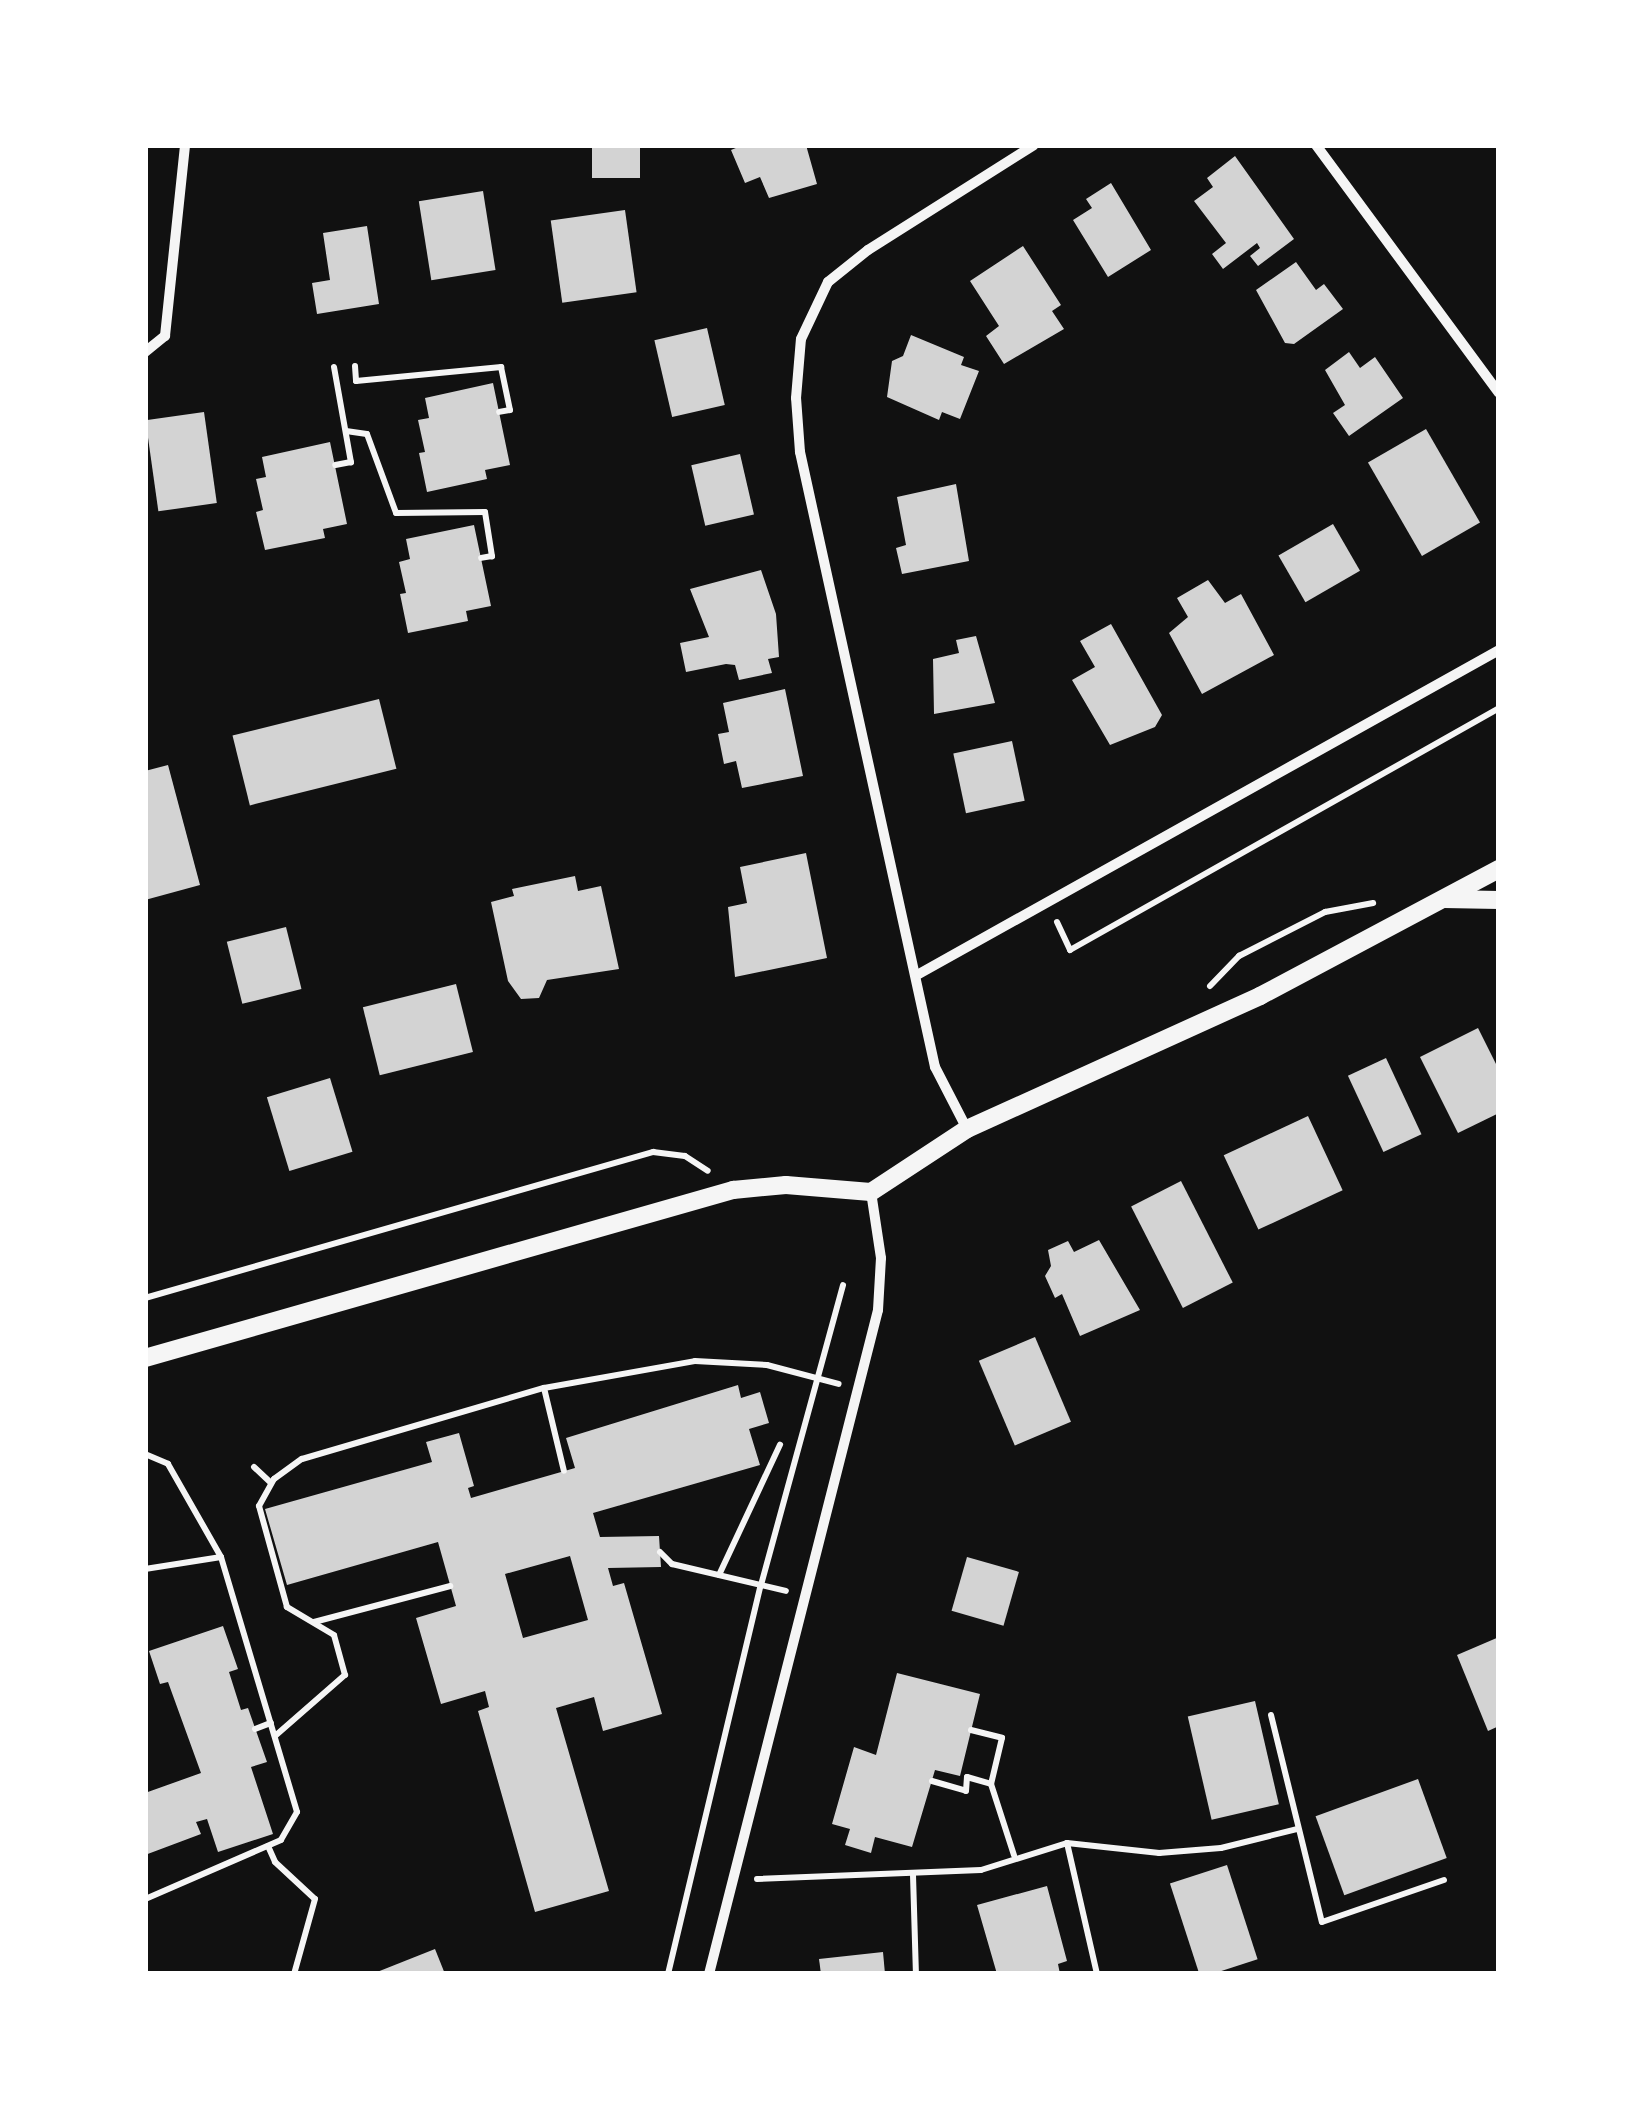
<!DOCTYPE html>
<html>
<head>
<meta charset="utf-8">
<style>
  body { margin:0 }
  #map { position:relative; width:1644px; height:2119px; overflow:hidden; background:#111; font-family:"Zilla Slab",serif }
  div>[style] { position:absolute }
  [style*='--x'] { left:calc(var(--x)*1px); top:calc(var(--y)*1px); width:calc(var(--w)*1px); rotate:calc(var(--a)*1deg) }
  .building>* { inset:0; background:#d3d3d3; transform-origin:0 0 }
  .path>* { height:6px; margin:-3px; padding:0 3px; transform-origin:3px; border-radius:3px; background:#f5f5f5 }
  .minor>* { height:10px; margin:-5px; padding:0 5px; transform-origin:5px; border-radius:5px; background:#f5f5f5 }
  .tertiary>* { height:18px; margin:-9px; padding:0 9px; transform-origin:9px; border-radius:9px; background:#f5f5f5 }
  span { translate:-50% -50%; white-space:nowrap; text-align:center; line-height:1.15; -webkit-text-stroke:10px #fff; paint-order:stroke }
  .frame { position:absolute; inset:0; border:148px solid #fff; pointer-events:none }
</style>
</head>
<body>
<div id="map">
  <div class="building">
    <div style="left:592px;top:145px;width:48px;height:33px"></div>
    <div style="clip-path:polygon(743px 145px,806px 145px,817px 184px,769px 198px,760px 177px,745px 183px,731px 150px)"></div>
    <div style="clip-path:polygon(1235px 156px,1294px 239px,1258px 266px,1250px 256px,1260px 248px,1257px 243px,1223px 269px,1212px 254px,1226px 243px,1194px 201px,1213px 187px,1207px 178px)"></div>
    <div style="clip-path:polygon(1111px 183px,1151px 250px,1108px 277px,1073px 220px,1092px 208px,1086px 199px)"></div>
    <div style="left:483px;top:191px;width:80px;height:65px;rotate:81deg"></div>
    <div style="left:625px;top:210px;width:83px;height:75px;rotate:82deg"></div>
    <div style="clip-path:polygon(367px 226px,379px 304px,317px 314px,312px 283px,330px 280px,323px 233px)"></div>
    <div style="clip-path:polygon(1023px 246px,1061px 305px,1052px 311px,1064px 329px,1004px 364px,986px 336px,999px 326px,970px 281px)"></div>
    <div style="clip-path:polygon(1296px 262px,1316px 290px,1324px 284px,1343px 309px,1294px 344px,1285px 343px,1256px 290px)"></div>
    <div style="left:707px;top:328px;width:79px;height:54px;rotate:77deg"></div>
    <div style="clip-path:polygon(911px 335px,964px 357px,961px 365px,979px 371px,960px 419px,942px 412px,939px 420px,887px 397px,892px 361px,903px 356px)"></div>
    <div style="clip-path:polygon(1349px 352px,1360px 368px,1375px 357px,1403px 398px,1349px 436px,1333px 413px,1345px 405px,1325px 370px)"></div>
    <div style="clip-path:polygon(493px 383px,510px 465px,485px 470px,487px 479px,427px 492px,419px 453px,425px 452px,418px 420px,429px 418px,425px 398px)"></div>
    <div style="left:204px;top:412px;width:92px;height:59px;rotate:82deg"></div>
    <div style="left:1426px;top:429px;width:108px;height:67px;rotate:60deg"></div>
    <div style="clip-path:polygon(330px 442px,347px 524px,323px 529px,325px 538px,265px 550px,256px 512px,263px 510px,256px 479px,266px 477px,262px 457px)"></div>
    <div style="left:740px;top:454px;width:62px;height:50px;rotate:77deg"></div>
    <div style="clip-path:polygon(956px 484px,969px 561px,902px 574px,896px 548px,906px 545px,897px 497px)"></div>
    <div style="left:1333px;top:524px;width:54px;height:63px;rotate:60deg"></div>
    <div style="clip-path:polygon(474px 525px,491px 606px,466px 611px,468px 621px,408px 633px,400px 594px,406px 593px,399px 562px,410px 559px,406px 539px)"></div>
    <div style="clip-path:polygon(761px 570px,776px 614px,779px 657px,768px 659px,772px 673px,739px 680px,735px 665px,726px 664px,686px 672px,680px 643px,709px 637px,690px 589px)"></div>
    <div style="clip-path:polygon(1208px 580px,1225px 603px,1241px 594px,1274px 655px,1202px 694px,1169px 633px,1188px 617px,1177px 598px)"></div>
    <div style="clip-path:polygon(1111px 624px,1162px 715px,1155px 727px,1110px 745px,1072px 680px,1095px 667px,1080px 641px)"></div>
    <div style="clip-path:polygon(976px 636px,995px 703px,934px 714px,933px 659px,959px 653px,956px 640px)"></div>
    <div style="clip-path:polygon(785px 689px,803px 776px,742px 788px,736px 761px,724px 764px,718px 734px,729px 732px,723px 703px)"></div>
    <div style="left:379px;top:699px;width:72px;height:151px;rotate:76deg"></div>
    <div style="left:1012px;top:741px;width:61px;height:60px;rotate:78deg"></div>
    <div style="clip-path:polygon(168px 765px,200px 885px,145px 900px,145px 771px)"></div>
    <div style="clip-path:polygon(806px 853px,827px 958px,735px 977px,728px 907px,747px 903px,740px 867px)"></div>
    <div style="clip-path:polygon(575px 876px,578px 891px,601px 886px,619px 969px,547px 980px,539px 998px,521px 999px,508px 981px,491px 902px,514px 896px,512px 889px)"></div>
    <div style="left:286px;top:927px;width:64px;height:61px;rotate:76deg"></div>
    <div style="left:456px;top:984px;width:70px;height:96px;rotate:76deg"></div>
    <div style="clip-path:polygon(1478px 1028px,1499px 1070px,1499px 1113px,1458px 1133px,1420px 1057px)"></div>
    <div style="left:1386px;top:1058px;width:84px;height:42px;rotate:65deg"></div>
    <div style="left:330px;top:1078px;width:77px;height:66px;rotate:73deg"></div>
    <div style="left:1308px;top:1116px;width:82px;height:93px;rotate:65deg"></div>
    <div style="left:1181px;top:1181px;width:114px;height:56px;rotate:63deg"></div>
    <div style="clip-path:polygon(1099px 1240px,1140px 1310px,1080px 1336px,1062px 1294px,1055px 1298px,1045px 1276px,1051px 1266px,1048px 1250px,1068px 1241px,1074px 1252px)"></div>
    <div style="left:1035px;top:1337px;width:92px;height:61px;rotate:67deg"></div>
    <div style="clip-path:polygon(evenodd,738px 1385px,741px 1398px,760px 1392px,769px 1423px,749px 1429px,760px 1465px,593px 1513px,600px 1537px,659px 1536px,661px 1567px,608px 1568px,613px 1586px,624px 1583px,662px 1714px,603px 1731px,594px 1697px,556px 1708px,609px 1891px,535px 1912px,478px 1711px,489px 1707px,485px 1691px,441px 1704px,416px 1618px,456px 1606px,438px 1542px,287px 1585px,265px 1509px,432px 1462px,426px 1442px,459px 1433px,474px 1486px,468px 1488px,471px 1498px,575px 1468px,566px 1438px,738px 1385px,570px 1556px,588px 1620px,523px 1638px,505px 1574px,570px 1556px)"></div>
    <div style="left:967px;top:1557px;width:54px;height:56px;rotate:16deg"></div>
    <div style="clip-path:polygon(223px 1626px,238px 1669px,229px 1672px,241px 1710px,248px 1708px,267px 1762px,251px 1767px,273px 1834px,218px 1852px,207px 1819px,196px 1822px,201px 1834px,145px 1855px,145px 1793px,201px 1773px,168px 1682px,160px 1684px,149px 1651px)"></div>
    <div style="clip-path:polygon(1499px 1637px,1499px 1726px,1488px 1731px,1457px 1655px)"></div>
    <div style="clip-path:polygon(897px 1673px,980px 1694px,960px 1776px,935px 1770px,912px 1847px,875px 1837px,871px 1853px,845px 1845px,850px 1829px,832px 1824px,854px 1747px,876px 1755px)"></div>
    <div style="left:1255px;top:1701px;width:106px;height:69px;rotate:77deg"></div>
    <div style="left:1418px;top:1779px;width:84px;height:109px;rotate:70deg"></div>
    <div style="left:1227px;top:1865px;width:99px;height:60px;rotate:72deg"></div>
    <div style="clip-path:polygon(1047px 1886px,1067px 1961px,1058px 1964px,1060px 1974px,997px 1974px,977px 1905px)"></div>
    <div style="clip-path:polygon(435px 1949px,445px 1974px,372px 1974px)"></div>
    <div style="clip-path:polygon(883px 1952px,885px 1974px,821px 1974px,819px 1959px)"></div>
  </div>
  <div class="path">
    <div style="--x:355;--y:366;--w:15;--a:86"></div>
    <div style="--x:356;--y:381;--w:146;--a:-5.5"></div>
    <div style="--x:501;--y:367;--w:44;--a:78.2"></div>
    <div style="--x:510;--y:410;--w:11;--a:170"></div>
    <div style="--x:334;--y:367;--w:97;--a:79.9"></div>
    <div style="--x:351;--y:462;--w:16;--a:169"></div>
    <div style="--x:346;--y:431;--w:21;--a:8"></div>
    <div style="--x:367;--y:434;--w:84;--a:69.8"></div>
    <div style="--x:396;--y:513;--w:89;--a:-0.6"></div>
    <div style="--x:485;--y:512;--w:45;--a:81"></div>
    <div style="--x:492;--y:556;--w:11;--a:170"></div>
    <div style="--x:1057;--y:922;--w:31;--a:65"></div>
    <div style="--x:1070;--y:950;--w:493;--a:-29.4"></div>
    <div style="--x:1210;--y:986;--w:42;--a:-46"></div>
    <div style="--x:1239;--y:956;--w:97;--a:-27.1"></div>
    <div style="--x:1325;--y:912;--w:49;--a:-10.6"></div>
    <div style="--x:145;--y:1298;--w:529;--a:-16.03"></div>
    <div style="--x:653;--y:1152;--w:32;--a:7"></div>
    <div style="--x:685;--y:1156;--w:27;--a:33"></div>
    <div style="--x:544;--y:1388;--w:85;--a:76.5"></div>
    <div style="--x:145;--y:1454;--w:25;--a:23"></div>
    <div style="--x:168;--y:1464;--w:107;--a:60.3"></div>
    <div style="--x:221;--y:1557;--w:266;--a:73.4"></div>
    <div style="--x:297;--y:1812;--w:32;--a:120"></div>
    <div style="--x:281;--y:1840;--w:148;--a:156.5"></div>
    <div style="--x:254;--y:1467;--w:23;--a:43"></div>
    <div style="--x:660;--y:1552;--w:17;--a:45"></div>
    <div style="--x:672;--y:1564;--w:117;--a:13.3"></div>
    <div style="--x:145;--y:1569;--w:77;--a:-9"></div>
    <div style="--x:719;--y:1575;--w:144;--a:-64.9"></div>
    <div style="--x:314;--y:1622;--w:141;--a:-14.8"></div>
    <div style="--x:1271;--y:1715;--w:213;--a:76.2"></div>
    <div style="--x:1322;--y:1922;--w:129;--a:-19"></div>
    <div style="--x:255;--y:1729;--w:17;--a:-21"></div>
    <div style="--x:971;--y:1730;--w:32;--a:14"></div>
    <div style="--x:1002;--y:1738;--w:47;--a:103.4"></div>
    <div style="--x:991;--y:1784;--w:75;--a:72.1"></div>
    <div style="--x:275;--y:1736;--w:93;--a:-41.1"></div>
    <div style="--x:345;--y:1675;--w:41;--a:-105.4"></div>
    <div style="--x:334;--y:1635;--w:55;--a:-149.2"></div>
    <div style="--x:287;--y:1607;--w:105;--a:-105.5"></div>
    <div style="--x:259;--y:1506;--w:31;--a:-61"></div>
    <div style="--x:274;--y:1479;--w:34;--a:-36"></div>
    <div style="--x:302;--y:1459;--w:252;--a:-16.4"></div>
    <div style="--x:544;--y:1388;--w:153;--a:-10.1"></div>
    <div style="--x:695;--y:1361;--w:72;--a:3.2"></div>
    <div style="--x:767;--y:1365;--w:74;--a:14.8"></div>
    <div style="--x:932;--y:1781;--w:35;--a:16"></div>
    <div style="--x:966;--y:1791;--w:14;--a:-86"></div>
    <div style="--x:967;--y:1777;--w:25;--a:16"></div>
    <div style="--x:1067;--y:1843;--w:134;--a:77.1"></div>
    <div style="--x:268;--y:1846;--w:17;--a:66"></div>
    <div style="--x:275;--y:1862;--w:54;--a:42.8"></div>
    <div style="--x:315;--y:1899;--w:78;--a:105.6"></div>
    <div style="--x:913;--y:1875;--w:99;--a:88.3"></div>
    <div style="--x:757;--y:1879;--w:224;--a:-2.3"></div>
    <div style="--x:981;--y:1870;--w:90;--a:-17.4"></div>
    <div style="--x:1067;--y:1843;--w:93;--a:6.2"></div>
    <div style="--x:1159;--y:1853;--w:62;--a:-4.6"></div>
    <div style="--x:1221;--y:1848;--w:78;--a:-14"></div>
    <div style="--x:668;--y:1974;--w:400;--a:-76.6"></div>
    <div style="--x:761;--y:1585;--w:311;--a:-74.7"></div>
  </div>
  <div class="minor">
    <div style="--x:1316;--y:145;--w:308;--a:53.6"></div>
    <div style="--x:145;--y:352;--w:26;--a:-39"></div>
    <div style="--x:165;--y:336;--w:192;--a:-84"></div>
    <div style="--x:917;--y:975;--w:667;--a:-29.18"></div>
    <div style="--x:967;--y:1129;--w:70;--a:-117.3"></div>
    <div style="--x:935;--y:1067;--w:630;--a:-102.38"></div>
    <div style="--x:800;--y:452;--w:54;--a:-94.2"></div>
    <div style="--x:796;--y:398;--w:59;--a:-85.2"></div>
    <div style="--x:801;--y:339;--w:63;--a:-64.7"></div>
    <div style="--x:828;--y:282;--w:51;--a:-38.7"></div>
    <div style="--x:868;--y:250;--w:196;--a:-32.3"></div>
    <div style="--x:709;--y:1974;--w:685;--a:-75.72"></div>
    <div style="--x:878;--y:1310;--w:52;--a:-86.7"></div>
    <div style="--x:881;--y:1258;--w:67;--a:-98.6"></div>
  </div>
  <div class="tertiary">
    <div style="--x:1444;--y:899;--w:55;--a:1"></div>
    <div style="--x:145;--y:1358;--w:612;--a:-15.95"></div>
    <div style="--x:733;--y:1190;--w:53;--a:-5.4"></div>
    <div style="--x:786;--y:1185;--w:85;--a:4.7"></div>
    <div style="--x:871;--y:1192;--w:115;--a:-33.3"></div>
    <div style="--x:967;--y:1129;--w:322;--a:-24.4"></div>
    <div style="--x:1260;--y:996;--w:271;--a:-28"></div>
  </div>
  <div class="frame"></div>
</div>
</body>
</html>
